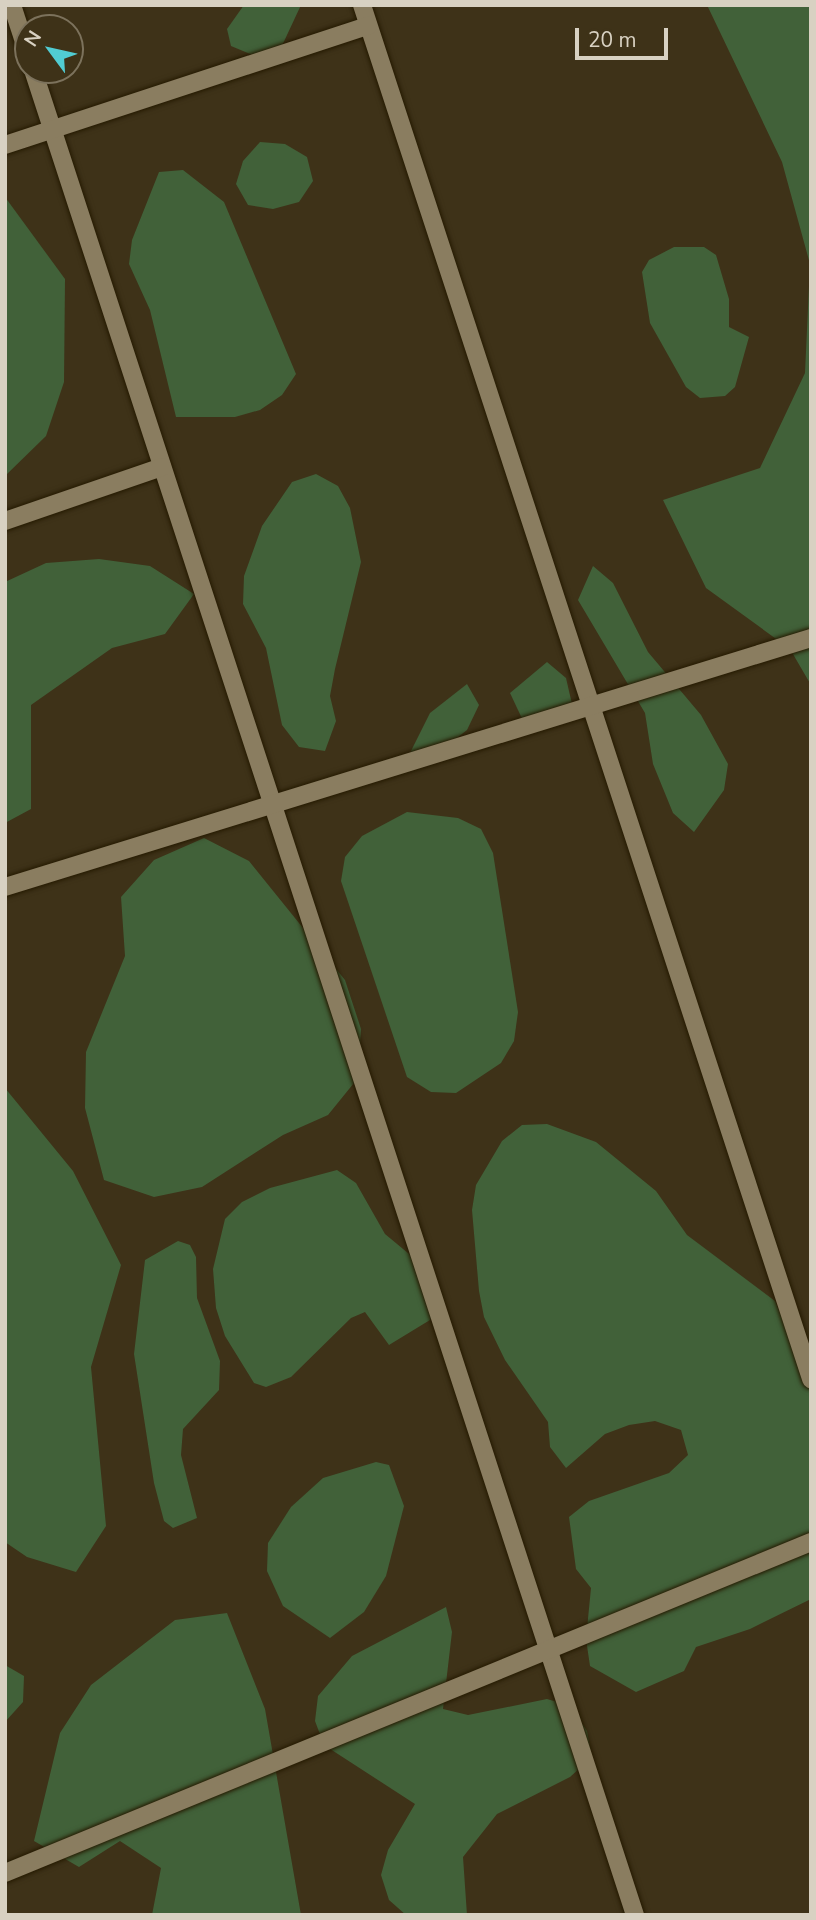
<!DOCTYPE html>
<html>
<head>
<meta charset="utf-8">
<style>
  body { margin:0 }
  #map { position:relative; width:816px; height:1920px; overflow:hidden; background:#3e3218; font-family:"Nunito Sans",sans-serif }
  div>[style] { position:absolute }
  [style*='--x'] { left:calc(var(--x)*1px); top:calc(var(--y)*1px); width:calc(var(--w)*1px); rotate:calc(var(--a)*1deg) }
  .green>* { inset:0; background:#416139 }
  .roads { filter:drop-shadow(0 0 2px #251a01) drop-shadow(0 0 2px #251a01) }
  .minor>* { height:18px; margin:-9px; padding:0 9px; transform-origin:9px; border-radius:9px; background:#8a7d60 }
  span { translate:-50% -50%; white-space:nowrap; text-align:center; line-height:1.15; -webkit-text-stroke:7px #3e3218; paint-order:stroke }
  .frame { position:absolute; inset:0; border:7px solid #d8d1c2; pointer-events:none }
  .north { position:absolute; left:14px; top:14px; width:70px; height:70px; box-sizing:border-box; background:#3e3218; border:2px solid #7c725c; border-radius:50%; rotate:303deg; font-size:19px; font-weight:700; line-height:28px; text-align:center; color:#d8d1c2 }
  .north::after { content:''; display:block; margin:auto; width:24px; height:32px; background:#51ccd2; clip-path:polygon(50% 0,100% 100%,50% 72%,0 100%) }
  .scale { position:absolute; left:575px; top:28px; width:93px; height:32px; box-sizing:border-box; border:4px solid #d8d1c2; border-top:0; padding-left:9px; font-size:21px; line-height:24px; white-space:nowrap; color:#d8d1c2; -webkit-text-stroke:5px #3e3218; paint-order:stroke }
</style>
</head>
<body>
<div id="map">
  <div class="green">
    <div style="clip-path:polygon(244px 5px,301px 5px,280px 50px,255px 56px,231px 46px,227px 29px)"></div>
    <div style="clip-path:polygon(707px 5px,811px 5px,811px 685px,790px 649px,706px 588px,663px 500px,760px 468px,805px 373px,810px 264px,782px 162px)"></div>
    <div style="clip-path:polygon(260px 142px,285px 144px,307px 157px,313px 181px,299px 202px,273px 209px,248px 205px,236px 184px,243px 161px)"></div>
    <div style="clip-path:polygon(183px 170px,224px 202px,296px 374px,282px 395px,260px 410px,235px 417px,176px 417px,150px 310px,129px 264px,132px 240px,159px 172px)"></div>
    <div style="clip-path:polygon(5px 197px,65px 279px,64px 382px,46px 436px,5px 476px)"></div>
    <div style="clip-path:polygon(674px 247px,704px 247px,716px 255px,729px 299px,729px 327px,749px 337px,735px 387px,725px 396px,700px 398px,686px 387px,650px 323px,642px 272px,649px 260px)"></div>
    <div style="clip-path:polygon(316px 474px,338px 486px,350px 508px,361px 562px,335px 669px,330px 696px,336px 721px,325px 751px,299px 747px,282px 725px,266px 648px,243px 604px,244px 576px,262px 526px,292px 482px)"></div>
    <div style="clip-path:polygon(99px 559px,150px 566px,194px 594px,165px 634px,112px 648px,31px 705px,31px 809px,5px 823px,5px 582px,46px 563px)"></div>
    <div style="clip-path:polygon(593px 566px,613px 583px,648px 652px,701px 715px,728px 764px,724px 790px,694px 832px,673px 813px,653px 764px,645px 713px,578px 600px)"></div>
    <div style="clip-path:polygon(547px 662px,566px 678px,572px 704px,526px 727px,510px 693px)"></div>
    <div style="clip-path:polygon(467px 684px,479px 705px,467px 730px,425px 763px,408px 757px,430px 713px)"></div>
    <div style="clip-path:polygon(407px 812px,458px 818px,481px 829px,493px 853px,518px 1012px,514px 1041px,501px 1063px,456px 1093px,431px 1092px,407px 1077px,341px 881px,345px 857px,362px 836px)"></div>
    <div style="clip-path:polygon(204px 838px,249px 861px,345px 980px,361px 1029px,358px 1078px,328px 1115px,283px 1135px,202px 1187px,154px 1197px,104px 1180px,85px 1108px,86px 1052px,125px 956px,121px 897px,154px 860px)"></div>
    <div style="clip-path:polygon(5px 1088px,73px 1171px,121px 1265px,91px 1367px,106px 1526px,76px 1572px,27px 1557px,5px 1542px)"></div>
    <div style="clip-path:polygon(547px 1124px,596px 1142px,656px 1191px,687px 1235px,775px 1301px,811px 1389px,811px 1599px,750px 1629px,696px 1647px,684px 1671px,636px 1692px,590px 1666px,586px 1639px,591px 1588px,576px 1569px,569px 1517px,589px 1501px,669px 1473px,688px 1455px,681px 1430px,655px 1421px,629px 1425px,605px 1434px,566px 1468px,550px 1447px,548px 1422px,505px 1360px,484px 1317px,479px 1291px,472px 1210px,476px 1185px,502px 1141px,522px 1125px)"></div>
    <div style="clip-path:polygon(337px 1170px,356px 1183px,385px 1234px,426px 1268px,434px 1307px,430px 1320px,389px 1345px,365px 1312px,351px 1318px,291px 1377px,266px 1387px,254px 1383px,225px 1336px,216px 1308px,213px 1269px,225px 1219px,242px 1202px,270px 1188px)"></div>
    <div style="clip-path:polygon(178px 1241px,190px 1245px,196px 1257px,197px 1298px,220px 1361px,219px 1390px,183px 1429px,181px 1455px,197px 1518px,173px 1528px,164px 1521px,154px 1483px,134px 1354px,145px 1260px)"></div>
    <div style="clip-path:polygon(376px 1462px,389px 1465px,404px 1506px,386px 1576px,364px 1612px,330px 1638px,283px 1606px,267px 1571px,268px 1543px,291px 1507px,323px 1478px)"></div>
    <div style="clip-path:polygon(446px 1607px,452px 1632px,443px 1709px,468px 1715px,547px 1699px,571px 1706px,587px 1731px,592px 1757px,570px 1777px,497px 1814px,463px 1857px,467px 1915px,406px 1915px,389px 1900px,381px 1875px,388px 1850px,415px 1804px,324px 1745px,315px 1721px,318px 1696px,352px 1656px)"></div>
    <div style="clip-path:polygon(227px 1613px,265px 1709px,301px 1915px,152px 1915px,161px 1868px,120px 1841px,79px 1867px,34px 1841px,60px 1733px,91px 1685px,175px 1620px)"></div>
    <div style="clip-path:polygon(5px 1665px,24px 1676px,23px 1702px,5px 1722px)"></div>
  </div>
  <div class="roads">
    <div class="minor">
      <div style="--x:12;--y:5;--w:52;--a:71.9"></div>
      <div style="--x:362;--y:5;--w:1446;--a:71.9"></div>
      <div style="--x:33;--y:70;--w:1941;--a:71.93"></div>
      <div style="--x:5;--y:145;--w:382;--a:-18.2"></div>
      <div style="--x:5;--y:521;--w:166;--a:-19"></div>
      <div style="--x:5;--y:887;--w:844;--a:-17.17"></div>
      <div style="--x:5;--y:1873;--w:871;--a:-22.33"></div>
    </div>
  </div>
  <div class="frame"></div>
  <div class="north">N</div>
  <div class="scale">20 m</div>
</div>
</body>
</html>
